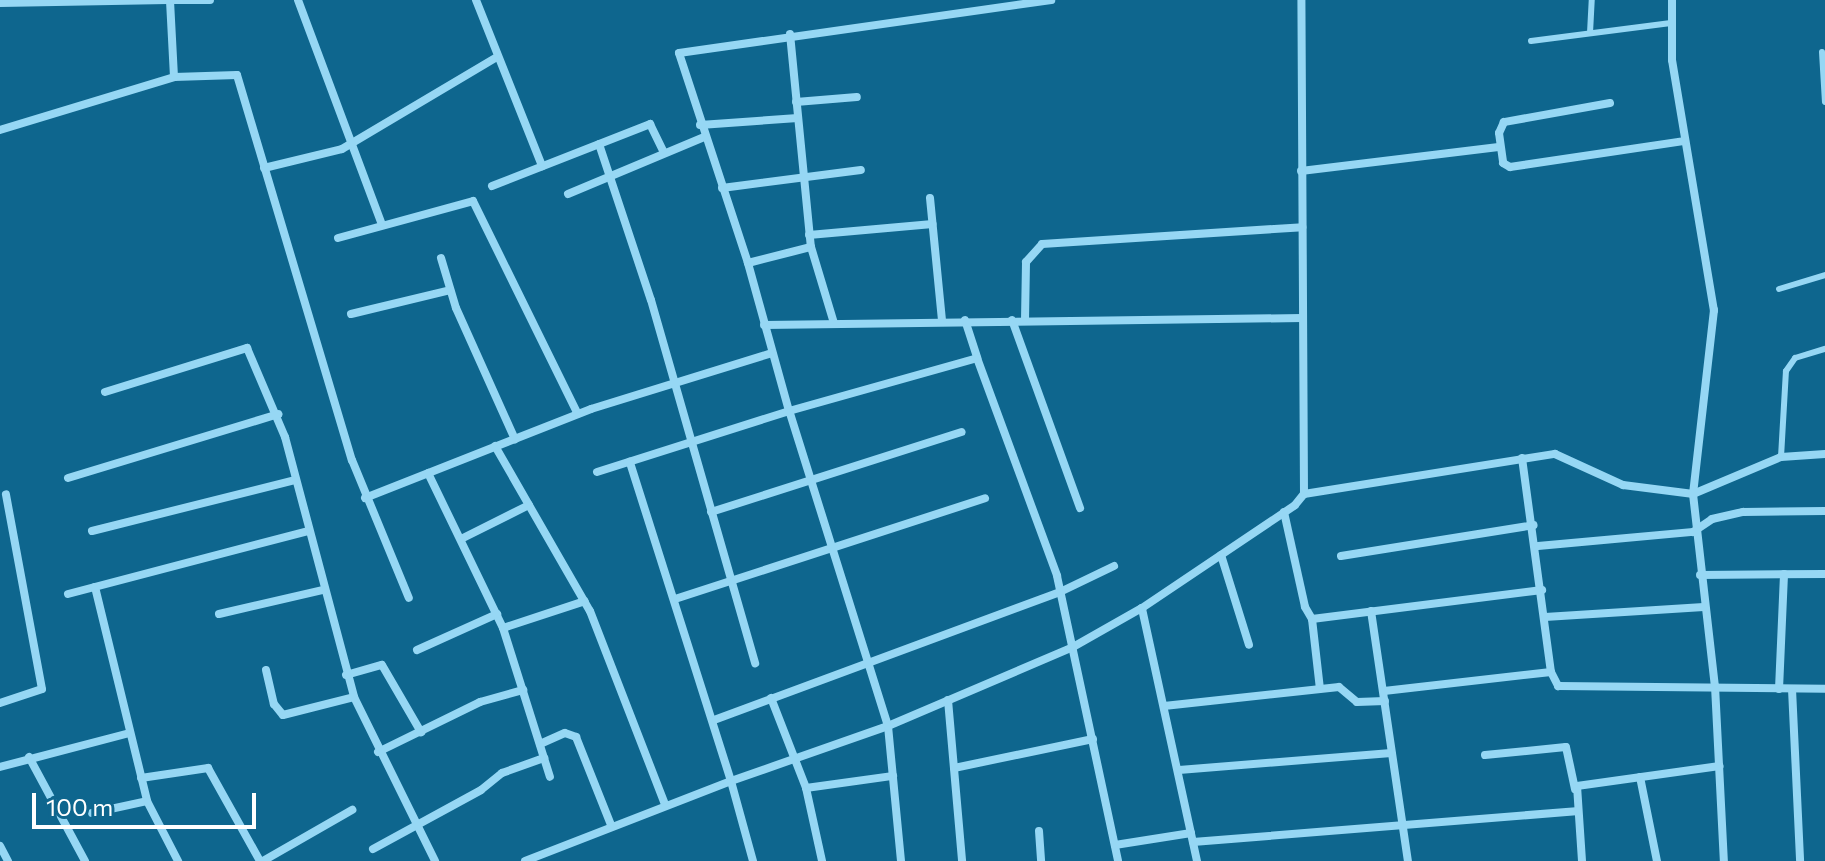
<!DOCTYPE html>
<html>
<head>
<meta charset="utf-8">
<style>
  body { margin:0 }
  #map { position:relative; width:1825px; height:861px; overflow:hidden; background:#0e668e; font-family:Commissioner,sans-serif }
  div>[style] { position:absolute }
  [style*='--x'] { left:calc(var(--x)*1px); top:calc(var(--y)*1px); width:calc(var(--w)*1px); rotate:calc(var(--a)*1deg) }
  .lane>* { height:6px; margin:-3px; padding:0 3px; transform-origin:3px; border-radius:3px; background:#96d7f4 }
  .street>* { height:8px; margin:-4px; padding:0 4px; transform-origin:4px; border-radius:4px; background:#96d7f4 }
  span { translate:-50% -50%; white-space:nowrap; text-align:center; line-height:1.15; -webkit-text-stroke:8px #0e668e; paint-order:stroke }
  .scale { position:absolute; left:32px; top:793px; width:224px; height:36px; box-sizing:border-box; border:4px solid #fff; border-top:0; padding-left:10px; font-size:24px; line-height:28px; white-space:nowrap; color:#fff; -webkit-text-stroke:6px #0e668e; paint-order:stroke }
</style>
</head>
<body>
<div id="map">
  <div class="lane">
    <div style="--x:1590;--y:33;--w:33;--a:-87"></div>
    <div style="--x:1531;--y:41;--w:141;--a:-7.3"></div>
    <div style="--x:1822;--y:52;--w:50;--a:86.6"></div>
    <div style="--x:1779;--y:289;--w:48;--a:-16.9"></div>
    <div style="--x:1781;--y:457;--w:86;--a:-86.7"></div>
    <div style="--x:1786;--y:371;--w:16;--a:-55"></div>
    <div style="--x:1795;--y:358;--w:31;--a:-17"></div>
  </div>
  <div class="street">
    <div style="--x:172;--y:0;--w:38;--a:0"></div>
    <div style="--x:298;--y:0;--w:240;--a:69.5"></div>
    <div style="--x:476;--y:0;--w:179;--a:68.3"></div>
    <div style="--x:1672;--y:0;--w:60;--a:90"></div>
    <div style="--x:1672;--y:60;--w:254;--a:80.5"></div>
    <div style="--x:1714;--y:310;--w:185;--a:96.5"></div>
    <div style="--x:1693;--y:494;--w:193;--a:83.5"></div>
    <div style="--x:1715;--y:686;--w:175;--a:87.1"></div>
    <div style="--x:0;--y:3;--w:168;--a:-1"></div>
    <div style="--x:790;--y:34;--w:214;--a:84.4"></div>
    <div style="--x:811;--y:247;--w:79;--a:73.2"></div>
    <div style="--x:174;--y:77;--w:63;--a:-1.8"></div>
    <div style="--x:237;--y:75;--w:402;--a:73.4"></div>
    <div style="--x:352;--y:460;--w:149;--a:67.6"></div>
    <div style="--x:796;--y:102;--w:61;--a:-4.7"></div>
    <div style="--x:1610;--y:103;--w:108;--a:169.8"></div>
    <div style="--x:1504;--y:122;--w:12;--a:114"></div>
    <div style="--x:1499;--y:133;--w:30;--a:82"></div>
    <div style="--x:1503;--y:163;--w:8;--a:30"></div>
    <div style="--x:1510;--y:167;--w:177;--a:-8.5"></div>
    <div style="--x:700;--y:125;--w:98;--a:-4.1"></div>
    <div style="--x:0;--y:130;--w:182;--a:-16.9"></div>
    <div style="--x:174;--y:77;--w:77;--a:-93"></div>
    <div style="--x:599;--y:144;--w:164;--a:71.6"></div>
    <div style="--x:651;--y:300;--w:378;--a:74"></div>
    <div style="--x:264;--y:168;--w:80;--a:-13.7"></div>
    <div style="--x:342;--y:149;--w:178;--a:-30.7"></div>
    <div style="--x:1301;--y:171;--w:199;--a:-6.9"></div>
    <div style="--x:492;--y:186;--w:170;--a:-21.4"></div>
    <div style="--x:650;--y:124;--w:32;--a:64"></div>
    <div style="--x:722;--y:188;--w:140;--a:-7.4"></div>
    <div style="--x:568;--y:194;--w:147;--a:-22.7"></div>
    <div style="--x:930;--y:198;--w:124;--a:84.4"></div>
    <div style="--x:809;--y:235;--w:124;--a:-5.1"></div>
    <div style="--x:338;--y:238;--w:140;--a:-15.3"></div>
    <div style="--x:473;--y:201;--w:237;--a:63.8"></div>
    <div style="--x:441;--y:258;--w:52;--a:73.3"></div>
    <div style="--x:456;--y:308;--w:144;--a:65.8"></div>
    <div style="--x:748;--y:263;--w:65;--a:-14.3"></div>
    <div style="--x:351;--y:314;--w:102;--a:-13.6"></div>
    <div style="--x:965;--y:320;--w:40;--a:72"></div>
    <div style="--x:1012;--y:320;--w:200;--a:70.1"></div>
    <div style="--x:1025;--y:320;--w:58;--a:-89"></div>
    <div style="--x:1026;--y:262;--w:24;--a:-48"></div>
    <div style="--x:1042;--y:244;--w:261;--a:-3.7"></div>
    <div style="--x:764;--y:325;--w:538;--a:-0.75"></div>
    <div style="--x:105;--y:392;--w:149;--a:-17.2"></div>
    <div style="--x:247;--y:348;--w:97;--a:66.9"></div>
    <div style="--x:285;--y:437;--w:269;--a:75.1"></div>
    <div style="--x:354;--y:697;--w:183;--a:63.7"></div>
    <div style="--x:495;--y:446;--w:190;--a:60.1"></div>
    <div style="--x:590;--y:611;--w:207;--a:68.8"></div>
    <div style="--x:1522;--y:458;--w:216;--a:82.3"></div>
    <div style="--x:1551;--y:672;--w:16;--a:63"></div>
    <div style="--x:1558;--y:686;--w:267;--a:0.6"></div>
    <div style="--x:597;--y:472;--w:201;--a:-17.6"></div>
    <div style="--x:789;--y:411;--w:154;--a:-105.5"></div>
    <div style="--x:748;--y:263;--w:221;--a:-108.2"></div>
    <div style="--x:679;--y:53;--w:376;--a:-8.1"></div>
    <div style="--x:428;--y:473;--w:172;--a:64.2"></div>
    <div style="--x:503;--y:628;--w:156;--a:72.5"></div>
    <div style="--x:68;--y:478;--w:220;--a:-16.9"></div>
    <div style="--x:1304;--y:494;--w:254;--a:-9.1"></div>
    <div style="--x:1555;--y:454;--w:75;--a:24.5"></div>
    <div style="--x:1623;--y:485;--w:71;--a:7.3"></div>
    <div style="--x:1693;--y:494;--w:95;--a:-22.8"></div>
    <div style="--x:1781;--y:457;--w:44;--a:-3.9"></div>
    <div style="--x:365;--y:498;--w:243;--a:-21.5"></div>
    <div style="--x:591;--y:409;--w:189;--a:-17.2"></div>
    <div style="--x:711;--y:512;--w:263;--a:-17.7"></div>
    <div style="--x:1284;--y:512;--w:97;--a:77.5"></div>
    <div style="--x:1305;--y:607;--w:14;--a:60"></div>
    <div style="--x:1312;--y:619;--w:232;--a:-7.2"></div>
    <div style="--x:92;--y:531;--w:209;--a:-14.1"></div>
    <div style="--x:461;--y:539;--w:76;--a:-26.6"></div>
    <div style="--x:1538;--y:546;--w:156;--a:-5.2"></div>
    <div style="--x:1693;--y:532;--w:23;--a:-34"></div>
    <div style="--x:1712;--y:519;--w:32;--a:-13"></div>
    <div style="--x:1743;--y:512;--w:82;--a:-0.7"></div>
    <div style="--x:1221;--y:555;--w:94;--a:72.7"></div>
    <div style="--x:1341;--y:556;--w:195;--a:-9.1"></div>
    <div style="--x:1700;--y:575;--w:125;--a:-0.5"></div>
    <div style="--x:95;--y:587;--w:220;--a:76.3"></div>
    <div style="--x:147;--y:801;--w:68;--a:62.7"></div>
    <div style="--x:68;--y:594;--w:248;--a:-14.7"></div>
    <div style="--x:675;--y:599;--w:326;--a:-18"></div>
    <div style="--x:1371;--y:611;--w:253;--a:81.6"></div>
    <div style="--x:219;--y:614;--w:107;--a:-13"></div>
    <div style="--x:1545;--y:617;--w:159;--a:-3.6"></div>
    <div style="--x:1312;--y:619;--w:70;--a:83.5"></div>
    <div style="--x:503;--y:628;--w:86;--a:-18.2"></div>
    <div style="--x:417;--y:650;--w:88;--a:-24.2"></div>
    <div style="--x:266;--y:670;--w:35;--a:77"></div>
    <div style="--x:274;--y:704;--w:14;--a:51"></div>
    <div style="--x:283;--y:715;--w:73;--a:-14.2"></div>
    <div style="--x:346;--y:675;--w:37;--a:-16"></div>
    <div style="--x:382;--y:665;--w:78;--a:59.8"></div>
    <div style="--x:1779;--y:689;--w:115;--a:-87.5"></div>
    <div style="--x:1792;--y:689;--w:172;--a:87.3"></div>
    <div style="--x:1384;--y:691;--w:168;--a:-6.5"></div>
    <div style="--x:771;--y:698;--w:97;--a:68.7"></div>
    <div style="--x:806;--y:788;--w:75;--a:77.6"></div>
    <div style="--x:948;--y:700;--w:162;--a:85"></div>
    <div style="--x:0;--y:703;--w:44;--a:-18.4"></div>
    <div style="--x:42;--y:689;--w:198;--a:-100.5"></div>
    <div style="--x:1164;--y:706;--w:176;--a:-6.2"></div>
    <div style="--x:1339;--y:687;--w:23;--a:40"></div>
    <div style="--x:1357;--y:702;--w:28;--a:-2"></div>
    <div style="--x:714;--y:720;--w:369;--a:-20.3"></div>
    <div style="--x:1060;--y:592;--w:60;--a:-25.7"></div>
    <div style="--x:540;--y:744;--w:27;--a:-24"></div>
    <div style="--x:565;--y:733;--w:12;--a:20"></div>
    <div style="--x:576;--y:737;--w:95;--a:68.3"></div>
    <div style="--x:378;--y:752;--w:114;--a:-26.1"></div>
    <div style="--x:480;--y:702;--w:45;--a:-15.6"></div>
    <div style="--x:1485;--y:755;--w:81;--a:-5.6"></div>
    <div style="--x:1566;--y:747;--w:43;--a:77.9"></div>
    <div style="--x:29;--y:757;--w:118;--a:61.7"></div>
    <div style="--x:0;--y:767;--w:134;--a:-14.7"></div>
    <div style="--x:954;--y:768;--w:142;--a:-11.8"></div>
    <div style="--x:1179;--y:770;--w:213;--a:-4.6"></div>
    <div style="--x:1640;--y:777;--w:86;--a:78.6"></div>
    <div style="--x:141;--y:778;--w:68;--a:-8.5"></div>
    <div style="--x:208;--y:768;--w:107;--a:60.8"></div>
    <div style="--x:806;--y:788;--w:88;--a:-7.9"></div>
    <div style="--x:92;--y:813;--w:56;--a:-12.3"></div>
    <div style="--x:1039;--y:831;--w:30;--a:86"></div>
    <div style="--x:1193;--y:842;--w:384;--a:-4.6"></div>
    <div style="--x:1115;--y:845;--w:77;--a:-9"></div>
    <div style="--x:0;--y:846;--w:17;--a:62"></div>
    <div style="--x:373;--y:849;--w:123;--a:-28.6"></div>
    <div style="--x:481;--y:790;--w:27;--a:-39"></div>
    <div style="--x:502;--y:773;--w:45;--a:-19.7"></div>
    <div style="--x:263;--y:861;--w:103;--a:-29.8"></div>
    <div style="--x:525;--y:861;--w:221;--a:-21.2"></div>
    <div style="--x:731;--y:781;--w:335;--a:-107.6"></div>
    <div style="--x:753;--y:861;--w:83;--a:-105.4"></div>
    <div style="--x:731;--y:781;--w:166;--a:-19.3"></div>
    <div style="--x:888;--y:726;--w:330;--a:-107.4"></div>
    <div style="--x:789;--y:411;--w:195;--a:-15.7"></div>
    <div style="--x:977;--y:358;--w:232;--a:69.8"></div>
    <div style="--x:1057;--y:576;--w:291;--a:77.9"></div>
    <div style="--x:901;--y:861;--w:136;--a:-95.5"></div>
    <div style="--x:888;--y:726;--w:201;--a:-23.1"></div>
    <div style="--x:1073;--y:647;--w:79;--a:-29.5"></div>
    <div style="--x:1197;--y:861;--w:259;--a:-102.3"></div>
    <div style="--x:1142;--y:608;--w:184;--a:-33.9"></div>
    <div style="--x:1295;--y:505;--w:14;--a:-51"></div>
    <div style="--x:1304;--y:494;--w:494;--a:-90.3"></div>
    <div style="--x:1582;--y:861;--w:75;--a:-93.8"></div>
    <div style="--x:1577;--y:786;--w:144;--a:-8"></div>
  </div>
  <div class="scale">100 m</div>
</div>
</body>
</html>
